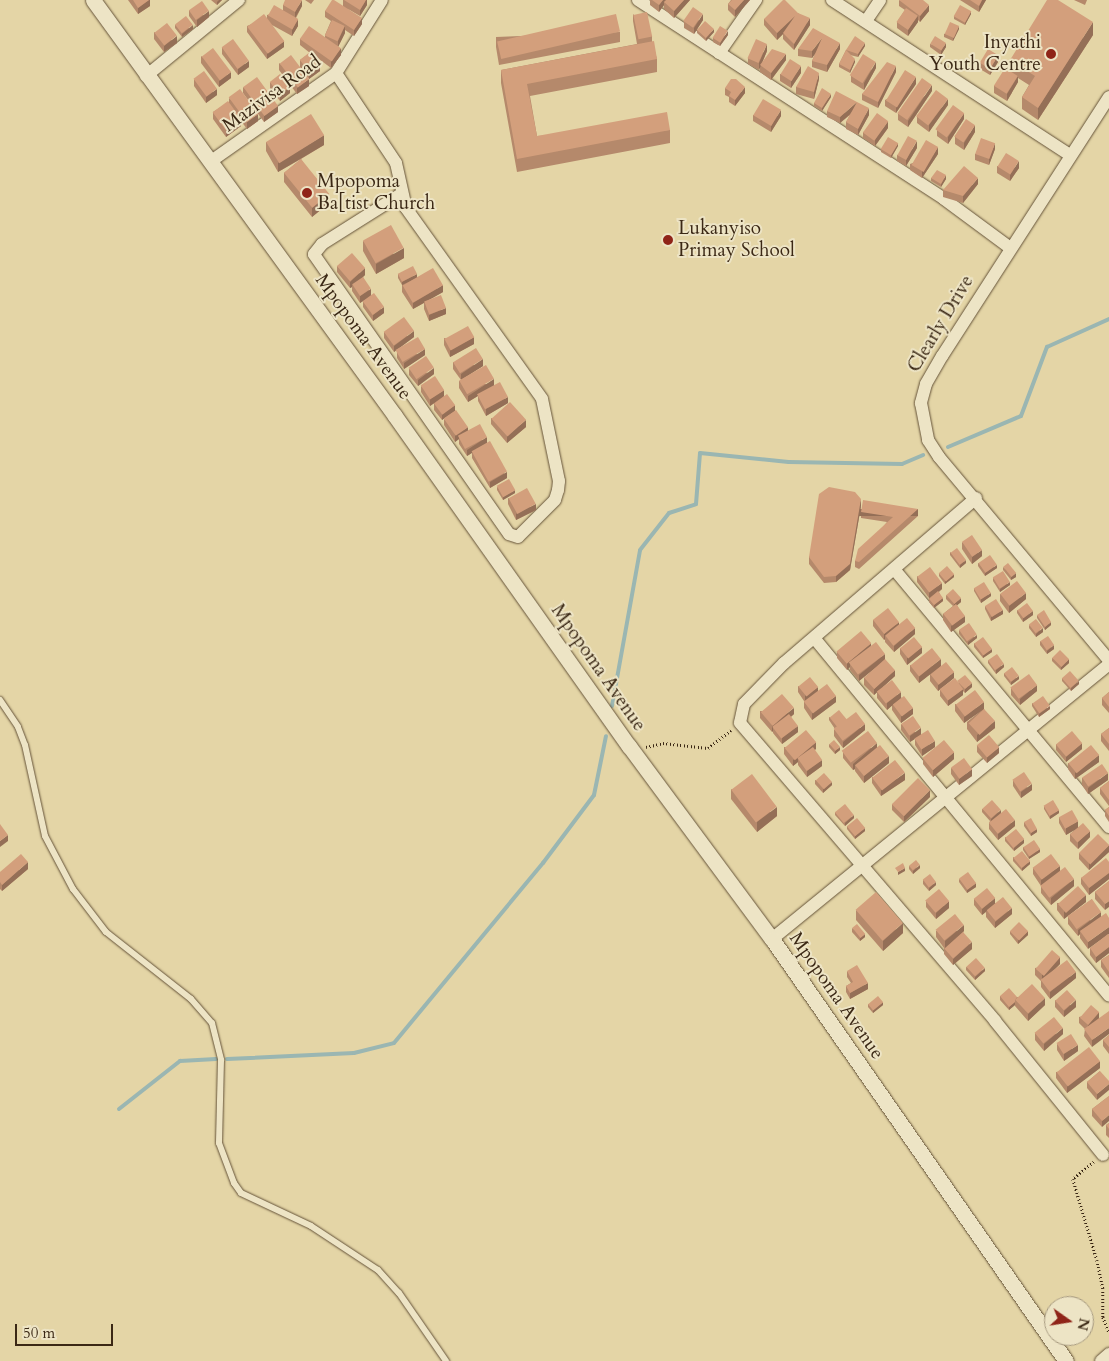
<!DOCTYPE html>
<html>
<head>
<meta charset="utf-8">
<style>
  body { margin:0 }
  #map { position:relative; width:1109px; height:1361px; overflow:hidden; background:#e4d5a6; font-family:Cardo,serif }
  div>[style] { position:absolute }
  [style*='--x'] { left:calc(var(--x)*1px); top:calc(var(--y)*1px); width:calc(var(--w)*1px); rotate:calc(var(--a)*1deg) }
  .stream>* { height:4px; margin:-2px; padding:0 2px; transform-origin:2px; border-radius:2px; background:#9ab6b2 }
  .path>* { height:2.5px; margin-top:-1.25px; transform-origin:0; background:repeating-linear-gradient(90deg,#3b2815 0 1px,transparent 0 3.5px) }
  .roads { filter:drop-shadow(0 0 1px #655339) drop-shadow(0 0 1px #655339) }
  .service>* { height:6px; margin:-3px; padding:0 3px; transform-origin:3px; border-radius:3px; background:#ede4c5 }
  .minor>* { height:12px; margin:-6px; padding:0 6px; transform-origin:6px; border-radius:6px; background:#ede4c5 }
  .tertiary>* { height:15px; margin:-7.5px; padding:0 7.5px; transform-origin:7.5px; border-radius:7.5px; background:#ede4c5 }
  .wall>* { inset:0; background:#b5896b }
  .shaded-wall>* { inset:0; background:#946f57; transform-origin:0 0 }
  .building>* { inset:0; background:#d39f7c; transform-origin:0 0 }
  .dots>* { width:14px; height:14px; translate:-50% -50%; box-sizing:border-box; border:2px solid #ede4c5; border-radius:50% }
  span { translate:-50% -50%; white-space:nowrap; text-align:center; line-height:1.15; -webkit-text-stroke:4px #ede4c5; paint-order:stroke }
  .poi-label { font-size:19px; color:#3b2815 }
  .right { translate:-100% -50%; text-align:right }
  .left { translate:0 -50%; text-align:left }
  .street-label { font-size:19px; color:#3b2815 }
  .north { position:absolute; left:1044px; top:1296px; width:50px; height:50px; box-sizing:border-box; background:#ede4c5; border:1px solid #a6997f; border-radius:50%; rotate:103deg; font-size:14px; font-weight:700; line-height:20px; text-align:center; color:#3b2815 }
  .north::after { content:''; display:block; margin:auto; width:18px; height:22px; background:#8f2418; clip-path:polygon(50% 0,100% 100%,50% 72%,0 100%) }
  .scale { position:absolute; left:15px; top:1324px; width:98px; height:22px; box-sizing:border-box; border:2px solid #3b2815; border-top:0; padding-left:6px; font-size:15px; line-height:18px; white-space:nowrap; color:#3b2815; -webkit-text-stroke:4px #ede4c5; paint-order:stroke }
</style>
</head>
<body>
<div id="map">
  <div class="stream">
    <div style="--x:948;--y:447;--w:79;--a:-23"></div>
    <div style="--x:1021;--y:416;--w:74;--a:-69.4"></div>
    <div style="--x:1047;--y:347;--w:68;--a:-24.3"></div>
    <div style="--x:612;--y:706;--w:158;--a:-79.8"></div>
    <div style="--x:640;--y:550;--w:47;--a:-51.9"></div>
    <div style="--x:669;--y:513;--w:28;--a:-18"></div>
    <div style="--x:696;--y:504;--w:51;--a:-85.5"></div>
    <div style="--x:700;--y:453;--w:89;--a:5.8"></div>
    <div style="--x:789;--y:462;--w:113;--a:1"></div>
    <div style="--x:902;--y:464;--w:23;--a:-23"></div>
    <div style="--x:227;--y:1059;--w:127;--a:-2.7"></div>
    <div style="--x:354;--y:1053;--w:41;--a:-14"></div>
    <div style="--x:394;--y:1043;--w:234;--a:-50.4"></div>
    <div style="--x:543;--y:863;--w:85;--a:-53.1"></div>
    <div style="--x:594;--y:795;--w:60;--a:-78.5"></div>
    <div style="--x:119;--y:1109;--w:78;--a:-38.2"></div>
    <div style="--x:180;--y:1061;--w:36;--a:-3"></div>
  </div>
  <div class="path">
    <div style="--x:646;--y:747;--w:17;--a:-13"></div>
    <div style="--x:663;--y:743;--w:45;--a:6.3"></div>
    <div style="--x:708;--y:748;--w:29;--a:-38"></div>
    <div style="--x:1094;--y:1162;--w:27;--a:141"></div>
    <div style="--x:1073;--y:1179;--w:84;--a:73.5"></div>
    <div style="--x:1097;--y:1260;--w:29;--a:78"></div>
    <div style="--x:1103;--y:1288;--w:29;--a:90"></div>
    <div style="--x:1103;--y:1317;--w:16;--a:68"></div>
  </div>
  <div class="roads">
    <div class="service">
      <div style="--x:0;--y:700;--w:32;--a:56"></div>
      <div style="--x:18;--y:727;--w:19;--a:69"></div>
      <div style="--x:25;--y:745;--w:93;--a:77.6"></div>
      <div style="--x:45;--y:836;--w:60;--a:62.2"></div>
      <div style="--x:73;--y:889;--w:54;--a:52.5"></div>
      <div style="--x:106;--y:932;--w:108;--a:38.2"></div>
      <div style="--x:191;--y:999;--w:32;--a:49"></div>
      <div style="--x:212;--y:1023;--w:38;--a:76"></div>
      <div style="--x:221;--y:1060;--w:83;--a:91.4"></div>
      <div style="--x:219;--y:1143;--w:43;--a:69.4"></div>
      <div style="--x:234;--y:1183;--w:12;--a:55"></div>
      <div style="--x:241;--y:1193;--w:77;--a:25.2"></div>
      <div style="--x:311;--y:1226;--w:80;--a:33.3"></div>
      <div style="--x:378;--y:1270;--w:31;--a:48"></div>
      <div style="--x:399;--y:1293;--w:83;--a:55.3"></div>
    </div>
    <div class="minor">
      <div style="--x:638;--y:0;--w:365;--a:33"></div>
      <div style="--x:944;--y:199;--w:81;--a:36.4"></div>
      <div style="--x:832;--y:0;--w:284;--a:33.1"></div>
      <div style="--x:866;--y:21;--w:25;--a:-56"></div>
      <div style="--x:719;--y:53;--w:65;--a:-55.1"></div>
      <div style="--x:336;--y:73;--w:108;--a:56.3"></div>
      <div style="--x:396;--y:163;--w:46;--a:77.5"></div>
      <div style="--x:406;--y:208;--w:234;--a:54.5"></div>
      <div style="--x:542;--y:399;--w:84;--a:78.3"></div>
      <div style="--x:559;--y:481;--w:9;--a:96"></div>
      <div style="--x:558;--y:490;--w:10;--a:107"></div>
      <div style="--x:555;--y:500;--w:52;--a:135"></div>
      <div style="--x:518;--y:537;--w:9;--a:-162"></div>
      <div style="--x:509;--y:534;--w:341;--a:-124.9"></div>
      <div style="--x:314;--y:254;--w:13;--a:-51"></div>
      <div style="--x:322;--y:244;--w:93;--a:-32.3"></div>
      <div style="--x:146;--y:76;--w:120;--a:-39.3"></div>
      <div style="--x:1109;--y:97;--w:308;--a:122.8"></div>
      <div style="--x:942;--y:356;--w:32;--a:120"></div>
      <div style="--x:926;--y:384;--w:20;--a:105"></div>
      <div style="--x:921;--y:403;--w:38;--a:79"></div>
      <div style="--x:928;--y:440;--w:20;--a:57"></div>
      <div style="--x:939;--y:457;--w:265;--a:50.1"></div>
      <div style="--x:210;--y:162;--w:154;--a:-35.2"></div>
      <div style="--x:336;--y:73;--w:86;--a:-57.8"></div>
      <div style="--x:976;--y:498;--w:253;--a:139.3"></div>
      <div style="--x:784;--y:663;--w:57;--a:134.3"></div>
      <div style="--x:744;--y:704;--w:19;--a:102"></div>
      <div style="--x:740;--y:723;--w:392;--a:49.4"></div>
      <div style="--x:995;--y:1021;--w:172;--a:51.1"></div>
      <div style="--x:894;--y:569;--w:336;--a:50.2"></div>
      <div style="--x:815;--y:639;--w:462;--a:50.5"></div>
      <div style="--x:772;--y:939;--w:435;--a:-39.2"></div>
      <div style="--x:1101;--y:1361;--w:11;--a:-41"></div>
    </div>
    <div class="tertiary">
      <div style="--x:93;--y:0;--w:514;--a:54.02"></div>
      <div style="--x:395;--y:416;--w:405;--a:54.7"></div>
      <div style="--x:629;--y:746;--w:240;--a:53.5"></div>
      <div style="--x:772;--y:939;--w:514;--a:55.14"></div>
    </div>
  </div>
  <div class="wall">
    <div style="clip-path:polygon(128px 0,150px 0,150px 6px,138px 14px)"></div>
    <div style="clip-path:polygon(211px 0,222px 0,217px 5px)"></div>
    <div style="clip-path:polygon(305px 0,314px 0,311px 4px)"></div>
    <div style="clip-path:polygon(343px 0,367px 0,367px 5px,360px 16px,348px 9px,362px 24px,354px 36px,345px 30px,345px 33px,338px 47px,341px 55px,331px 68px,311px 53px,320px 71px,309px 79px,300px 67px,300px 60px,310px 53px,300px 45px,300px 39px,325px 37px,325px 35px,331px 21px,325px 17px,325px 11px,343px 6px)"></div>
    <div style="clip-path:polygon(650px 0,690px 0,674px 18px,664px 9px,664px 5px,659px 12px,650px 5px)"></div>
    <div style="clip-path:polygon(731px 0,750px 0,735px 17px,728px 10px,728px 4px)"></div>
    <div style="clip-path:polygon(899px 0,929px 11px,920px 22px,918px 20px,918px 22px,908px 36px,897px 28px,897px 22px,905px 10px,899px 6px)"></div>
    <div style="clip-path:polygon(960px 0,986px 0,979px 12px)"></div>
    <div style="clip-path:polygon(1074px 0,1087px 0,1085px 5px)"></div>
    <div style="clip-path:polygon(283px 5px,302px 6px,296px 18px,298px 26px,292px 36px,272px 25px,284px 47px,267px 59px,247px 32px,247px 26px,267px 18px,267px 15px,283px 10px)"></div>
    <div style="clip-path:polygon(189px 10px,209px 17px,197px 27px,189px 16px)"></div>
    <div style="clip-path:polygon(798px 13px,810px 25px,794px 50px,783px 39px,783px 34px,777px 40px,764px 25px,764px 19px)"></div>
    <div style="clip-path:polygon(633px 14px,652px 36px,652px 41px,657px 59px,657px 72px,530px 96px,537px 136px,670px 130px,670px 143px,517px 172px,501px 83px,501px 70px,637px 44px,633px 21px)"></div>
    <div style="clip-path:polygon(971px 14px,965px 25px,954px 19px,954px 16px)"></div>
    <div style="clip-path:polygon(703px 20px,694px 34px,684px 28px,684px 21px)"></div>
    <div style="clip-path:polygon(175px 25px,193px 29px,182px 37px,175px 28px)"></div>
    <div style="clip-path:polygon(959px 29px,953px 41px,944px 37px,944px 34px)"></div>
    <div style="clip-path:polygon(697px 30px,714px 32px,706px 41px,697px 33px)"></div>
    <div style="clip-path:polygon(154px 32px,177px 43px,164px 52px,154px 39px)"></div>
    <div style="clip-path:polygon(620px 32px,620px 42px,499px 65px,496px 47px,496px 37px)"></div>
    <div style="clip-path:polygon(728px 35px,720px 46px,713px 42px,713px 38px)"></div>
    <div style="clip-path:polygon(1093px 35px,1038px 120px,1022px 109px,1022px 97px,1029px 85px,1018px 78px,1018px 82px,1007px 101px,994px 93px,994px 86px,1010px 70px,1010px 60px)"></div>
    <div style="clip-path:polygon(930px 44px,946px 47px,941px 55px,930px 47px)"></div>
    <div style="clip-path:polygon(865px 46px,858px 57px,850px 55px,855px 62px,850px 73px,839px 67px,839px 64px,846px 50px)"></div>
    <div style="clip-path:polygon(222px 47px,249px 67px,238px 75px,222px 54px)"></div>
    <div style="clip-path:polygon(798px 49px,840px 49px,827px 72px,812px 67px,812px 61px,815px 54px,812px 58px,798px 56px)"></div>
    <div style="clip-path:polygon(767px 51px,762px 63px,786px 60px,771px 80px,760px 72px,760px 66px,759px 70px,748px 64px,748px 58px)"></div>
    <div style="clip-path:polygon(201px 56px,231px 78px,219px 87px,201px 63px)"></div>
    <div style="clip-path:polygon(998px 62px,990px 75px,980px 69px,980px 63px)"></div>
    <div style="clip-path:polygon(279px 63px,309px 86px,297px 94px,279px 70px)"></div>
    <div style="clip-path:polygon(876px 68px,864px 90px,851px 82px,851px 76px)"></div>
    <div style="clip-path:polygon(896px 72px,878px 108px,862px 100px,862px 94px)"></div>
    <div style="clip-path:polygon(801px 73px,791px 88px,780px 81px,780px 74px)"></div>
    <div style="clip-path:polygon(194px 79px,217px 95px,206px 103px,194px 86px)"></div>
    <div style="clip-path:polygon(819px 79px,814px 99px,796px 94px,796px 87px)"></div>
    <div style="clip-path:polygon(270px 82px,290px 93px,280px 101px,270px 88px)"></div>
    <div style="clip-path:polygon(916px 84px,896px 113px,885px 106px,885px 100px)"></div>
    <div style="clip-path:polygon(243px 87px,278px 112px,264px 122px,243px 93px)"></div>
    <div style="clip-path:polygon(725px 88px,745px 93px,735px 106px,729px 102px,729px 97px,725px 95px)"></div>
    <div style="clip-path:polygon(932px 91px,908px 127px,898px 120px,898px 114px)"></div>
    <div style="clip-path:polygon(831px 97px,822px 111px,814px 106px,814px 103px)"></div>
    <div style="clip-path:polygon(229px 98px,258px 121px,247px 129px,241px 121px,241px 126px,226px 137px,213px 119px,213px 112px,229px 102px)"></div>
    <div style="clip-path:polygon(948px 105px,929px 132px,917px 123px,917px 117px)"></div>
    <div style="clip-path:polygon(827px 111px,869px 115px,858px 135px,846px 129px,846px 122px,850px 115px,840px 123px,827px 117px)"></div>
    <div style="clip-path:polygon(753px 115px,781px 116px,771px 132px,753px 121px)"></div>
    <div style="clip-path:polygon(964px 119px,948px 144px,937px 136px,937px 130px)"></div>
    <div style="clip-path:polygon(888px 128px,875px 146px,863px 138px,863px 132px)"></div>
    <div style="clip-path:polygon(975px 132px,964px 150px,955px 144px,955px 137px)"></div>
    <div style="clip-path:polygon(266px 142px,324px 145px,301px 159px,329px 203px,312px 217px,284px 182px,284px 173px,301px 159px,278px 172px,266px 151px)"></div>
    <div style="clip-path:polygon(898px 146px,891px 158px,881px 152px,881px 149px)"></div>
    <div style="clip-path:polygon(917px 148px,906px 166px,897px 161px,897px 155px)"></div>
    <div style="clip-path:polygon(995px 149px,989px 165px,975px 160px,975px 154px)"></div>
    <div style="clip-path:polygon(938px 154px,922px 178px,910px 170px,910px 164px)"></div>
    <div style="clip-path:polygon(997px 166px,1019px 168px,1010px 181px,997px 173px)"></div>
    <div style="clip-path:polygon(931px 178px,946px 179px,941px 187px,931px 181px)"></div>
    <div style="clip-path:polygon(978px 184px,963px 203px,943px 197px,943px 190px)"></div>
    <div style="clip-path:polygon(363px 241px,404px 258px,376px 274px,363px 251px)"></div>
    <div style="clip-path:polygon(337px 266px,365px 275px,363px 277px,371px 295px,384px 313px,373px 321px,363px 307px,363px 301px,366px 299px,360px 303px,352px 291px,352px 287px,350px 288px,337px 272px)"></div>
    <div style="clip-path:polygon(398px 274px,417px 277px,443px 292px,427px 301px,446px 314px,429px 321px,424px 309px,424px 303px,413px 309px,402px 292px,402px 285px,398px 278px)"></div>
    <div style="clip-path:polygon(384px 332px,414px 337px,394px 352px,384px 338px)"></div>
    <div style="clip-path:polygon(444px 338px,474px 344px,450px 357px,444px 345px)"></div>
    <div style="clip-path:polygon(397px 352px,425px 355px,404px 369px,397px 358px)"></div>
    <div style="clip-path:polygon(453px 362px,483px 366px,461px 380px,453px 369px)"></div>
    <div style="clip-path:polygon(409px 369px,434px 374px,418px 386px,409px 375px)"></div>
    <div style="clip-path:polygon(459px 381px,494px 385px,508px 403px,486px 416px,478px 401px,478px 396px,468px 402px,459px 388px)"></div>
    <div style="clip-path:polygon(421px 386px,444px 396px,455px 411px,442px 420px,434px 410px,434px 403px,436px 402px,430px 406px,421px 392px)"></div>
    <div style="clip-path:polygon(491px 418px,526px 427px,507px 443px,491px 424px)"></div>
    <div style="clip-path:polygon(444px 419px,487px 443px,507px 478px,490px 488px,472px 458px,472px 453px,467px 456px,459px 444px,459px 439px,455px 442px,444px 425px)"></div>
    <div style="clip-path:polygon(497px 487px,515px 493px,503px 500px,497px 490px)"></div>
    <div style="clip-path:polygon(508px 498px,536px 510px,516px 520px,508px 504px)"></div>
    <div style="clip-path:polygon(861px 506px,850px 570px,836px 582px,824px 583px,809px 564px,809px 557px)"></div>
    <div style="clip-path:polygon(861px 512px,918px 516px,859px 569px,855px 567px,855px 561px,887px 522px,861px 518px)"></div>
    <div style="clip-path:polygon(962px 542px,982px 556px,972px 564px,962px 549px)"></div>
    <div style="clip-path:polygon(950px 552px,966px 563px,960px 568px,950px 555px)"></div>
    <div style="clip-path:polygon(978px 563px,997px 568px,985px 576px,978px 566px)"></div>
    <div style="clip-path:polygon(1003px 567px,1016px 577px,1011px 580px,1003px 570px)"></div>
    <div style="clip-path:polygon(939px 573px,954px 577px,945px 584px,939px 576px)"></div>
    <div style="clip-path:polygon(917px 576px,942px 589px,939px 592px,943px 601px,934px 608px,929px 602px,929px 598px,917px 582px)"></div>
    <div style="clip-path:polygon(993px 578px,1010px 585px,1000px 592px,993px 581px)"></div>
    <div style="clip-path:polygon(974px 588px,991px 596px,981px 603px,974px 591px)"></div>
    <div style="clip-path:polygon(1000px 594px,1026px 599px,1009px 613px,1000px 601px)"></div>
    <div style="clip-path:polygon(946px 595px,961px 602px,957px 605px,965px 622px,951px 632px,943px 620px,943px 614px,953px 606px,946px 599px)"></div>
    <div style="clip-path:polygon(985px 606px,1003px 614px,991px 621px,985px 609px)"></div>
    <div style="clip-path:polygon(1017px 610px,1033px 615px,1023px 622px,1017px 613px)"></div>
    <div style="clip-path:polygon(1037px 615px,1051px 625px,1045px 630px,1037px 618px)"></div>
    <div style="clip-path:polygon(873px 620px,899px 625px,915px 634px,894px 652px,885px 642px,885px 639px,884px 640px,873px 626px)"></div>
    <div style="clip-path:polygon(1029px 625px,1043px 632px,1036px 637px,1029px 628px)"></div>
    <div style="clip-path:polygon(959px 630px,977px 638px,968px 645px,959px 634px)"></div>
    <div style="clip-path:polygon(1040px 641px,1054px 649px,1047px 654px,1040px 645px)"></div>
    <div style="clip-path:polygon(974px 643px,992px 652px,983px 658px,974px 647px)"></div>
    <div style="clip-path:polygon(871px 646px,885px 660px,895px 676px,883px 687px,901px 697px,913px 714px,901px 723px,892px 710px,892px 705px,887px 710px,877px 698px,877px 692px,874px 695px,864px 685px,864px 678px,879px 665px,859px 681px,850px 670px,850px 667px,847px 670px,837px 658px,837px 652px)"></div>
    <div style="clip-path:polygon(900px 648px,922px 653px,907px 665px,900px 654px)"></div>
    <div style="clip-path:polygon(1052px 658px,1069px 663px,1061px 670px,1052px 661px)"></div>
    <div style="clip-path:polygon(988px 660px,1004px 667px,996px 674px,988px 663px)"></div>
    <div style="clip-path:polygon(910px 665px,941px 666px,954px 678px,938px 691px,930px 681px,930px 674px,919px 683px,910px 671px)"></div>
    <div style="clip-path:polygon(1004px 673px,1019px 679px,1011px 685px,1004px 676px)"></div>
    <div style="clip-path:polygon(1062px 678px,1079px 684px,1071px 691px,1062px 681px)"></div>
    <div style="clip-path:polygon(957px 682px,972px 687px,965px 693px,963px 691px,963px 695px,948px 706px,940px 696px,940px 690px)"></div>
    <div style="clip-path:polygon(798px 686px,818px 691px,836px 702px,812px 720px,804px 708px,804px 701px,798px 692px)"></div>
    <div style="clip-path:polygon(1011px 688px,1037px 691px,1020px 705px,1011px 695px)"></div>
    <div style="clip-path:polygon(1109px 692px,1109px 713px,1102px 705px,1102px 698px)"></div>
    <div style="clip-path:polygon(1032px 703px,1050px 709px,1039px 717px,1032px 706px)"></div>
    <div style="clip-path:polygon(955px 704px,984px 709px,995px 728px,977px 742px,967px 729px,967px 722px,983px 709px,964px 723px,955px 711px)"></div>
    <div style="clip-path:polygon(760px 711px,794px 714px,791px 717px,798px 732px,782px 744px,773px 733px,773px 731px,772px 732px,760px 718px)"></div>
    <div style="clip-path:polygon(829px 717px,865px 730px,843px 748px,834px 736px,834px 730px,835px 729px,829px 720px)"></div>
    <div style="clip-path:polygon(901px 724px,921px 735px,910px 742px,901px 730px)"></div>
    <div style="clip-path:polygon(1109px 728px,1109px 751px,1101px 741px,1101px 734px)"></div>
    <div style="clip-path:polygon(915px 739px,935px 747px,922px 756px,915px 745px)"></div>
    <div style="clip-path:polygon(829px 744px,840px 750px,835px 754px,829px 747px)"></div>
    <div style="clip-path:polygon(1056px 744px,1082px 749px,1066px 762px,1056px 750px)"></div>
    <div style="clip-path:polygon(977px 745px,999px 753px,987px 763px,977px 752px)"></div>
    <div style="clip-path:polygon(784px 747px,816px 749px,814px 750px,822px 766px,807px 777px,798px 765px,798px 762px,793px 766px,784px 754px)"></div>
    <div style="clip-path:polygon(877px 747px,889px 763px,864px 783px,855px 771px,855px 769px,853px 770px,843px 758px,843px 752px)"></div>
    <div style="clip-path:polygon(923px 758px,954px 759px,933px 777px,923px 764px)"></div>
    <div style="clip-path:polygon(1099px 762px,1075px 779px,1068px 769px,1068px 763px)"></div>
    <div style="clip-path:polygon(951px 768px,972px 776px,959px 785px,951px 774px)"></div>
    <div style="clip-path:polygon(872px 777px,905px 780px,881px 796px,872px 783px)"></div>
    <div style="clip-path:polygon(1082px 778px,1108px 780px,1088px 794px,1082px 785px)"></div>
    <div style="clip-path:polygon(815px 780px,832px 785px,823px 793px,815px 784px)"></div>
    <div style="clip-path:polygon(1013px 780px,1032px 790px,1021px 798px,1013px 786px)"></div>
    <div style="clip-path:polygon(1109px 781px,1109px 806px,1100px 794px,1100px 788px)"></div>
    <div style="clip-path:polygon(731px 789px,777px 816px,757px 832px,731px 799px)"></div>
    <div style="clip-path:polygon(930px 797px,904px 822px,892px 810px,892px 804px)"></div>
    <div style="clip-path:polygon(1044px 806px,1059px 813px,1050px 819px,1044px 809px)"></div>
    <div style="clip-path:polygon(1109px 807px,1109px 822px,1105px 816px,1105px 810px)"></div>
    <div style="clip-path:polygon(982px 809px,1001px 813px,1015px 826px,998px 840px,989px 829px,989px 823px,990px 821px,982px 812px)"></div>
    <div style="clip-path:polygon(835px 812px,854px 818px,845px 826px,835px 815px)"></div>
    <div style="clip-path:polygon(1059px 817px,1078px 827px,1090px 837px,1078px 849px,1070px 841px,1070px 834px,1076px 829px,1066px 835px,1059px 823px)"></div>
    <div style="clip-path:polygon(1024px 822px,1037px 832px,1031px 836px,1024px 826px)"></div>
    <div style="clip-path:polygon(847px 826px,865px 831px,855px 839px,847px 829px)"></div>
    <div style="clip-path:polygon(1005px 837px,1024px 843px,1014px 851px,1005px 841px)"></div>
    <div style="clip-path:polygon(1023px 847px,1040px 852px,1029px 859px,1023px 850px)"></div>
    <div style="clip-path:polygon(1109px 852px,1089px 870px,1079px 859px,1079px 853px)"></div>
    <div style="clip-path:polygon(1013px 857px,1030px 864px,1022px 871px,1013px 861px)"></div>
    <div style="clip-path:polygon(1109px 862px,1109px 879px,1089px 895px,1081px 884px,1081px 878px)"></div>
    <div style="clip-path:polygon(909px 866px,920px 868px,913px 874px,909px 869px)"></div>
    <div style="clip-path:polygon(1033px 868px,1060px 872px,1074px 886px,1051px 905px,1041px 893px,1041px 886px,1051px 879px,1041px 886px,1033px 874px)"></div>
    <div style="clip-path:polygon(28px 869px,2px 891px,0 889px,0 872px)"></div>
    <div style="clip-path:polygon(959px 879px,976px 887px,967px 893px,959px 882px)"></div>
    <div style="clip-path:polygon(923px 880px,936px 885px,929px 891px,923px 884px)"></div>
    <div style="clip-path:polygon(1109px 881px,1105px 910px,1095px 899px,1095px 892px)"></div>
    <div style="clip-path:polygon(974px 899px,995px 903px,1012px 914px,995px 928px,986px 917px,986px 912px,982px 915px,974px 905px)"></div>
    <div style="clip-path:polygon(1092px 899px,1088px 949px,1080px 938px,1080px 934px,1078px 936px,1068px 924px,1068px 917px)"></div>
    <div style="clip-path:polygon(926px 901px,949px 908px,936px 919px,926px 907px)"></div>
    <div style="clip-path:polygon(1086px 902px,1064px 919px,1057px 910px,1057px 903px)"></div>
    <div style="clip-path:polygon(856px 910px,903px 933px,883px 951px,856px 920px)"></div>
    <div style="clip-path:polygon(852px 928px,865px 937px,860px 941px,852px 932px)"></div>
    <div style="clip-path:polygon(936px 931px,964px 931px,963px 932px,972px 949px,953px 965px,944px 954px,944px 948px,936px 937px)"></div>
    <div style="clip-path:polygon(1010px 931px,1028px 935px,1018px 944px,1010px 934px)"></div>
    <div style="clip-path:polygon(1109px 935px,1109px 953px,1096px 963px,1090px 955px,1090px 948px)"></div>
    <div style="clip-path:polygon(1109px 955px,1109px 978px,1101px 967px,1101px 960px)"></div>
    <div style="clip-path:polygon(1060px 964px,1050px 974px,1076px 978px,1050px 999px,1041px 987px,1041px 981px,1035px 975px,1035px 968px)"></div>
    <div style="clip-path:polygon(966px 967px,985px 971px,975px 980px,966px 970px)"></div>
    <div style="clip-path:polygon(847px 971px,868px 989px,850px 999px,846px 992px,846px 986px,851px 983px,847px 977px)"></div>
    <div style="clip-path:polygon(1000px 996px,1017px 997px,1045px 1005px,1028px 1021px,1015px 1006px,1015px 1005px,1009px 1010px,1000px 1000px)"></div>
    <div style="clip-path:polygon(1055px 1000px,1076px 1007px,1064px 1017px,1055px 1007px)"></div>
    <div style="clip-path:polygon(868px 1004px,883px 1005px,873px 1013px,868px 1007px)"></div>
    <div style="clip-path:polygon(1099px 1012px,1092px 1047px,1084px 1036px,1085px 1029px,1079px 1023px,1079px 1017px)"></div>
    <div style="clip-path:polygon(1035px 1033px,1063px 1034px,1044px 1051px,1035px 1040px)"></div>
    <div style="clip-path:polygon(1109px 1035px,1109px 1054px,1103px 1046px,1103px 1040px)"></div>
    <div style="clip-path:polygon(1057px 1044px,1078px 1051px,1064px 1061px,1057px 1050px)"></div>
    <div style="clip-path:polygon(1100px 1068px,1067px 1093px,1056px 1078px,1056px 1072px)"></div>
    <div style="clip-path:polygon(1100px 1071px,1097px 1100px,1087px 1088px,1087px 1082px)"></div>
    <div style="clip-path:polygon(1109px 1096px,1102px 1127px,1092px 1116px,1092px 1109px)"></div>
    <div style="clip-path:polygon(1109px 1123px,1109px 1138px,1106px 1135px,1106px 1125px)"></div>
  </div>
  <div class="shaded-wall">
    <div style="clip-path:polygon(149px 0,150px 0,150px 6px,138px 14px,138px 8px)"></div>
    <div style="clip-path:polygon(219px 0,222px 0,217px 5px,217px 2px)"></div>
    <div style="clip-path:polygon(302px 0,302px 6px,295px 18px,295px 12px)"></div>
    <div style="clip-path:polygon(366px 0,367px 0,367px 5px,360px 16px,360px 10px)"></div>
    <div style="clip-path:polygon(663px 0,668px 0,664px 2px,664px 5px,659px 12px,659px 5px)"></div>
    <div style="clip-path:polygon(684px 0,690px 0,674px 18px,674px 11px)"></div>
    <div style="clip-path:polygon(744px 0,750px 0,735px 17px,735px 10px)"></div>
    <div style="clip-path:polygon(982px 0,986px 0,979px 12px,979px 6px)"></div>
    <div style="clip-path:polygon(929px 5px,929px 11px,920px 22px,920px 16px)"></div>
    <div style="clip-path:polygon(209px 11px,209px 17px,197px 27px,197px 20px)"></div>
    <div style="clip-path:polygon(971px 11px,971px 14px,965px 25px,965px 22px)"></div>
    <div style="clip-path:polygon(703px 14px,703px 20px,694px 34px,694px 28px)"></div>
    <div style="clip-path:polygon(795px 16px,795px 22px,777px 40px,777px 33px)"></div>
    <div style="clip-path:polygon(918px 16px,918px 22px,908px 36px,908px 29px)"></div>
    <div style="clip-path:polygon(362px 18px,362px 24px,354px 36px,354px 30px)"></div>
    <div style="clip-path:polygon(810px 18px,810px 25px,794px 50px,794px 44px)"></div>
    <div style="clip-path:polygon(298px 19px,298px 26px,292px 36px,292px 30px)"></div>
    <div style="clip-path:polygon(1093px 22px,1093px 35px,1038px 120px,1038px 108px)"></div>
    <div style="clip-path:polygon(193px 25px,193px 29px,182px 37px,182px 34px)"></div>
    <div style="clip-path:polygon(345px 26px,345px 33px,338px 47px,338px 41px)"></div>
    <div style="clip-path:polygon(959px 26px,959px 29px,953px 41px,953px 38px)"></div>
    <div style="clip-path:polygon(714px 29px,714px 32px,706px 41px,706px 38px)"></div>
    <div style="clip-path:polygon(728px 31px,728px 35px,720px 46px,720px 43px)"></div>
    <div style="clip-path:polygon(177px 36px,177px 43px,164px 52px,164px 46px)"></div>
    <div style="clip-path:polygon(822px 38px,822px 44px,812px 58px,812px 51px)"></div>
    <div style="clip-path:polygon(284px 41px,284px 47px,267px 59px,267px 53px)"></div>
    <div style="clip-path:polygon(840px 43px,840px 49px,827px 72px,827px 65px)"></div>
    <div style="clip-path:polygon(865px 43px,865px 46px,858px 57px,858px 54px)"></div>
    <div style="clip-path:polygon(946px 43px,946px 47px,941px 55px,941px 51px)"></div>
    <div style="clip-path:polygon(767px 44px,767px 51px,759px 70px,759px 63px)"></div>
    <div style="clip-path:polygon(341px 48px,341px 55px,331px 68px,331px 61px)"></div>
    <div style="clip-path:polygon(786px 54px,786px 60px,771px 80px,771px 73px)"></div>
    <div style="clip-path:polygon(998px 55px,998px 62px,990px 75px,990px 69px)"></div>
    <div style="clip-path:polygon(855px 59px,855px 62px,850px 73px,850px 70px)"></div>
    <div style="clip-path:polygon(249px 61px,249px 67px,238px 75px,238px 69px)"></div>
    <div style="clip-path:polygon(876px 62px,876px 68px,864px 90px,864px 83px)"></div>
    <div style="clip-path:polygon(320px 65px,320px 71px,309px 79px,309px 73px)"></div>
    <div style="clip-path:polygon(801px 66px,801px 73px,791px 88px,791px 81px)"></div>
    <div style="clip-path:polygon(896px 66px,896px 72px,878px 108px,878px 102px)"></div>
    <div style="clip-path:polygon(231px 72px,231px 78px,219px 87px,219px 81px)"></div>
    <div style="clip-path:polygon(819px 73px,819px 79px,814px 99px,814px 92px)"></div>
    <div style="clip-path:polygon(1018px 76px,1018px 82px,1007px 101px,1007px 94px)"></div>
    <div style="clip-path:polygon(916px 77px,916px 84px,896px 113px,896px 107px)"></div>
    <div style="clip-path:polygon(309px 79px,309px 86px,297px 94px,297px 88px)"></div>
    <div style="clip-path:polygon(932px 85px,932px 91px,908px 127px,908px 121px)"></div>
    <div style="clip-path:polygon(290px 87px,290px 93px,280px 101px,280px 94px)"></div>
    <div style="clip-path:polygon(745px 87px,745px 93px,735px 106px,735px 100px)"></div>
    <div style="clip-path:polygon(217px 89px,217px 95px,206px 103px,206px 97px)"></div>
    <div style="clip-path:polygon(831px 94px,831px 97px,822px 111px,822px 108px)"></div>
    <div style="clip-path:polygon(948px 99px,948px 105px,929px 132px,929px 125px)"></div>
    <div style="clip-path:polygon(857px 102px,857px 108px,840px 123px,840px 117px)"></div>
    <div style="clip-path:polygon(278px 106px,278px 112px,264px 122px,264px 116px)"></div>
    <div style="clip-path:polygon(869px 108px,869px 115px,858px 135px,858px 129px)"></div>
    <div style="clip-path:polygon(781px 110px,781px 116px,771px 132px,771px 126px)"></div>
    <div style="clip-path:polygon(964px 113px,964px 119px,948px 144px,948px 137px)"></div>
    <div style="clip-path:polygon(258px 114px,258px 121px,247px 129px,247px 122px)"></div>
    <div style="clip-path:polygon(241px 119px,241px 126px,226px 137px,226px 131px)"></div>
    <div style="clip-path:polygon(888px 121px,888px 128px,875px 146px,875px 140px)"></div>
    <div style="clip-path:polygon(975px 125px,975px 132px,964px 150px,964px 143px)"></div>
    <div style="clip-path:polygon(324px 135px,324px 145px,278px 172px,278px 163px)"></div>
    <div style="clip-path:polygon(917px 141px,917px 148px,906px 166px,906px 160px)"></div>
    <div style="clip-path:polygon(898px 143px,898px 146px,891px 158px,891px 155px)"></div>
    <div style="clip-path:polygon(995px 143px,995px 149px,989px 165px,989px 159px)"></div>
    <div style="clip-path:polygon(938px 147px,938px 154px,922px 178px,922px 172px)"></div>
    <div style="clip-path:polygon(1019px 161px,1019px 168px,1010px 181px,1010px 175px)"></div>
    <div style="clip-path:polygon(946px 175px,946px 179px,941px 187px,941px 184px)"></div>
    <div style="clip-path:polygon(978px 178px,978px 184px,963px 203px,963px 196px)"></div>
    <div style="clip-path:polygon(329px 194px,329px 203px,312px 217px,312px 208px)"></div>
    <div style="clip-path:polygon(404px 248px,404px 258px,376px 274px,376px 264px)"></div>
    <div style="clip-path:polygon(365px 268px,365px 275px,353px 286px,352px 284px,352px 287px,350px 288px,350px 282px)"></div>
    <div style="clip-path:polygon(417px 274px,417px 278px,402px 285px,402px 282px)"></div>
    <div style="clip-path:polygon(443px 285px,443px 292px,413px 309px,413px 303px)"></div>
    <div style="clip-path:polygon(371px 289px,371px 296px,360px 303px,360px 296px)"></div>
    <div style="clip-path:polygon(384px 307px,384px 313px,373px 321px,373px 315px)"></div>
    <div style="clip-path:polygon(446px 308px,446px 314px,429px 321px,429px 315px)"></div>
    <div style="clip-path:polygon(414px 331px,414px 337px,394px 352px,394px 346px)"></div>
    <div style="clip-path:polygon(474px 337px,474px 344px,450px 357px,450px 350px)"></div>
    <div style="clip-path:polygon(425px 349px,425px 355px,404px 369px,404px 363px)"></div>
    <div style="clip-path:polygon(483px 359px,483px 366px,461px 380px,461px 374px)"></div>
    <div style="clip-path:polygon(434px 368px,434px 374px,418px 386px,418px 380px)"></div>
    <div style="clip-path:polygon(494px 379px,494px 386px,468px 402px,468px 396px)"></div>
    <div style="clip-path:polygon(444px 390px,444px 396px,430px 406px,430px 399px)"></div>
    <div style="clip-path:polygon(508px 397px,508px 403px,486px 416px,486px 409px)"></div>
    <div style="clip-path:polygon(455px 405px,455px 411px,442px 420px,442px 414px)"></div>
    <div style="clip-path:polygon(526px 420px,526px 427px,507px 443px,507px 436px)"></div>
    <div style="clip-path:polygon(468px 427px,468px 433px,459px 437px,459px 439px,455px 442px,455px 435px)"></div>
    <div style="clip-path:polygon(487px 437px,487px 443px,467px 456px,467px 450px)"></div>
    <div style="clip-path:polygon(507px 472px,507px 478px,490px 488px,490px 482px)"></div>
    <div style="clip-path:polygon(515px 490px,515px 493px,503px 500px,503px 497px)"></div>
    <div style="clip-path:polygon(861px 499px,861px 506px,850px 570px,836px 582px,836px 576px)"></div>
    <div style="clip-path:polygon(536px 504px,536px 510px,516px 520px,516px 514px)"></div>
    <div style="left:918px;top:509px;width:7px;height:79px;rotate:90deg"></div>
    <div style="clip-path:polygon(982px 550px,982px 556px,972px 564px,972px 557px)"></div>
    <div style="clip-path:polygon(966px 560px,966px 563px,960px 568px,960px 565px)"></div>
    <div style="clip-path:polygon(997px 565px,997px 568px,985px 576px,985px 573px)"></div>
    <div style="clip-path:polygon(1016px 573px,1016px 577px,1011px 580px,1011px 577px)"></div>
    <div style="clip-path:polygon(954px 574px,954px 577px,945px 584px,945px 581px)"></div>
    <div style="clip-path:polygon(1010px 582px,1010px 585px,1000px 592px,1000px 589px)"></div>
    <div style="clip-path:polygon(942px 583px,942px 589px,929px 598px,929px 592px)"></div>
    <div style="clip-path:polygon(991px 593px,991px 596px,981px 603px,981px 599px)"></div>
    <div style="clip-path:polygon(1026px 593px,1026px 599px,1009px 613px,1009px 606px)"></div>
    <div style="clip-path:polygon(943px 598px,943px 601px,934px 608px,934px 605px)"></div>
    <div style="clip-path:polygon(961px 598px,961px 602px,954px 608px,954px 604px)"></div>
    <div style="clip-path:polygon(1003px 610px,1003px 614px,991px 621px,991px 617px)"></div>
    <div style="clip-path:polygon(1033px 611px,1033px 615px,1023px 622px,1023px 618px)"></div>
    <div style="clip-path:polygon(965px 616px,965px 622px,951px 632px,951px 626px)"></div>
    <div style="clip-path:polygon(899px 622px,899px 628px,885px 636px,885px 639px,884px 640px,884px 634px)"></div>
    <div style="clip-path:polygon(1051px 622px,1051px 625px,1045px 630px,1045px 627px)"></div>
    <div style="clip-path:polygon(915px 628px,915px 634px,894px 652px,894px 646px)"></div>
    <div style="clip-path:polygon(1043px 628px,1043px 632px,1036px 637px,1036px 634px)"></div>
    <div style="clip-path:polygon(977px 635px,977px 638px,968px 645px,968px 642px)"></div>
    <div style="clip-path:polygon(871px 643px,871px 649px,850px 664px,850px 667px,847px 670px,847px 663px)"></div>
    <div style="clip-path:polygon(1054px 645px,1054px 649px,1047px 654px,1047px 651px)"></div>
    <div style="clip-path:polygon(922px 647px,922px 653px,907px 665px,907px 658px)"></div>
    <div style="clip-path:polygon(992px 649px,992px 652px,983px 658px,983px 655px)"></div>
    <div style="clip-path:polygon(885px 654px,885px 660px,859px 681px,859px 675px)"></div>
    <div style="clip-path:polygon(941px 659px,941px 666px,919px 683px,919px 676px)"></div>
    <div style="clip-path:polygon(1069px 659px,1069px 663px,1061px 670px,1061px 667px)"></div>
    <div style="clip-path:polygon(1004px 664px,1004px 667px,996px 674px,996px 670px)"></div>
    <div style="clip-path:polygon(895px 670px,895px 676px,874px 695px,874px 689px)"></div>
    <div style="clip-path:polygon(954px 672px,954px 678px,938px 691px,938px 685px)"></div>
    <div style="clip-path:polygon(1019px 676px,1019px 679px,1011px 685px,1011px 682px)"></div>
    <div style="clip-path:polygon(1079px 681px,1079px 684px,1071px 691px,1071px 688px)"></div>
    <div style="clip-path:polygon(972px 683px,972px 687px,965px 693px,965px 689px)"></div>
    <div style="clip-path:polygon(1037px 685px,1037px 691px,1020px 705px,1020px 699px)"></div>
    <div style="clip-path:polygon(818px 687px,818px 694px,805px 703px,805px 696px)"></div>
    <div style="clip-path:polygon(963px 689px,963px 695px,948px 706px,948px 700px)"></div>
    <div style="clip-path:polygon(901px 692px,901px 698px,887px 710px,887px 703px)"></div>
    <div style="clip-path:polygon(836px 696px,836px 702px,812px 720px,812px 713px)"></div>
    <div style="clip-path:polygon(984px 702px,984px 709px,964px 723px,964px 717px)"></div>
    <div style="clip-path:polygon(1050px 706px,1050px 709px,1039px 717px,1039px 714px)"></div>
    <div style="clip-path:polygon(794px 708px,794px 714px,775px 729px,773px 727px,773px 731px,772px 732px,772px 725px)"></div>
    <div style="clip-path:polygon(913px 708px,913px 714px,901px 723px,901px 716px)"></div>
    <div style="clip-path:polygon(995px 721px,995px 728px,977px 742px,977px 735px)"></div>
    <div style="clip-path:polygon(865px 724px,865px 730px,843px 748px,843px 742px)"></div>
    <div style="clip-path:polygon(798px 726px,798px 732px,782px 744px,782px 738px)"></div>
    <div style="clip-path:polygon(921px 728px,921px 735px,910px 742px,910px 736px)"></div>
    <div style="clip-path:polygon(935px 741px,935px 747px,922px 756px,922px 749px)"></div>
    <div style="clip-path:polygon(816px 742px,816px 749px,800px 761px,798px 758px,798px 762px,793px 766px,793px 760px)"></div>
    <div style="clip-path:polygon(877px 743px,877px 750px,855px 765px,855px 769px,853px 770px,853px 764px)"></div>
    <div style="clip-path:polygon(1082px 743px,1082px 749px,1066px 762px,1066px 756px)"></div>
    <div style="clip-path:polygon(840px 747px,840px 750px,835px 754px,835px 751px)"></div>
    <div style="clip-path:polygon(999px 747px,999px 753px,987px 763px,987px 757px)"></div>
    <div style="clip-path:polygon(954px 752px,954px 759px,933px 777px,933px 770px)"></div>
    <div style="clip-path:polygon(1099px 755px,1099px 762px,1075px 779px,1075px 773px)"></div>
    <div style="clip-path:polygon(889px 756px,889px 763px,864px 783px,864px 776px)"></div>
    <div style="clip-path:polygon(822px 760px,822px 766px,807px 777px,807px 771px)"></div>
    <div style="clip-path:polygon(972px 769px,972px 776px,959px 785px,959px 779px)"></div>
    <div style="clip-path:polygon(905px 773px,905px 780px,881px 796px,881px 790px)"></div>
    <div style="clip-path:polygon(1108px 773px,1108px 780px,1088px 794px,1088px 788px)"></div>
    <div style="clip-path:polygon(832px 782px,832px 785px,823px 793px,823px 789px)"></div>
    <div style="clip-path:polygon(1032px 784px,1032px 790px,1021px 798px,1021px 792px)"></div>
    <div style="clip-path:polygon(930px 790px,930px 797px,904px 822px,904px 816px)"></div>
    <div style="clip-path:polygon(777px 807px,777px 816px,757px 832px,757px 822px)"></div>
    <div style="clip-path:polygon(1001px 810px,1001px 814px,991px 822px,991px 819px)"></div>
    <div style="clip-path:polygon(1059px 810px,1059px 813px,1050px 819px,1050px 815px)"></div>
    <div style="clip-path:polygon(854px 815px,854px 818px,845px 826px,845px 823px)"></div>
    <div style="clip-path:polygon(1015px 820px,1015px 826px,998px 840px,998px 834px)"></div>
    <div style="clip-path:polygon(1078px 821px,1078px 828px,1066px 835px,1066px 828px)"></div>
    <div style="clip-path:polygon(865px 828px,865px 831px,855px 839px,855px 836px)"></div>
    <div style="clip-path:polygon(1037px 829px,1037px 832px,1031px 836px,1031px 833px)"></div>
    <div style="clip-path:polygon(1090px 831px,1090px 837px,1078px 849px,1078px 842px)"></div>
    <div style="clip-path:polygon(8px 835px,8px 841px,0 847px,0 841px)"></div>
    <div style="clip-path:polygon(1024px 839px,1024px 843px,1014px 851px,1014px 848px)"></div>
    <div style="clip-path:polygon(1109px 845px,1109px 852px,1089px 870px,1089px 863px)"></div>
    <div style="clip-path:polygon(1040px 849px,1040px 852px,1029px 859px,1029px 856px)"></div>
    <div style="clip-path:polygon(1030px 861px,1030px 864px,1022px 871px,1022px 868px)"></div>
    <div style="clip-path:polygon(28px 862px,28px 869px,2px 891px,2px 885px)"></div>
    <div style="clip-path:polygon(920px 865px,920px 868px,913px 874px,913px 871px)"></div>
    <div style="clip-path:polygon(1060px 866px,1060px 872px,1041px 886px,1041px 879px)"></div>
    <div style="clip-path:polygon(905px 868px,905px 871px,898px 875px,898px 872px)"></div>
    <div style="clip-path:polygon(1109px 873px,1109px 879px,1089px 895px,1089px 888px)"></div>
    <div style="clip-path:polygon(1074px 879px,1074px 886px,1051px 905px,1051px 898px)"></div>
    <div style="clip-path:polygon(936px 882px,936px 885px,929px 891px,929px 888px)"></div>
    <div style="clip-path:polygon(976px 883px,976px 887px,967px 893px,967px 890px)"></div>
    <div style="clip-path:polygon(1086px 895px,1086px 902px,1064px 919px,1064px 912px)"></div>
    <div style="clip-path:polygon(995px 898px,995px 904px,982px 915px,982px 909px)"></div>
    <div style="clip-path:polygon(949px 901px,949px 908px,936px 919px,936px 913px)"></div>
    <div style="clip-path:polygon(1109px 901px,1109px 907px,1105px 910px,1105px 904px)"></div>
    <div style="clip-path:polygon(1012px 908px,1012px 914px,995px 928px,995px 922px)"></div>
    <div style="clip-path:polygon(1101px 912px,1101px 918px,1080px 931px,1080px 934px,1078px 936px,1078px 930px)"></div>
    <div style="clip-path:polygon(903px 923px,903px 933px,883px 951px,883px 941px)"></div>
    <div style="clip-path:polygon(964px 925px,964px 931px,945px 948px,945px 941px)"></div>
    <div style="clip-path:polygon(1109px 927px,1109px 934px,1088px 949px,1088px 942px)"></div>
    <div style="clip-path:polygon(1028px 931px,1028px 935px,1018px 944px,1018px 940px)"></div>
    <div style="clip-path:polygon(865px 934px,865px 937px,860px 941px,860px 938px)"></div>
    <div style="clip-path:polygon(972px 942px,972px 949px,953px 965px,953px 959px)"></div>
    <div style="clip-path:polygon(1109px 947px,1109px 953px,1096px 963px,1096px 957px)"></div>
    <div style="clip-path:polygon(1060px 957px,1060px 964px,1042px 982px,1042px 975px)"></div>
    <div style="clip-path:polygon(985px 968px,985px 971px,975px 980px,975px 977px)"></div>
    <div style="clip-path:polygon(1076px 972px,1076px 978px,1050px 999px,1050px 992px)"></div>
    <div style="clip-path:polygon(868px 983px,868px 989px,850px 999px,850px 993px)"></div>
    <div style="clip-path:polygon(1045px 998px,1045px 1005px,1028px 1021px,1028px 1014px)"></div>
    <div style="clip-path:polygon(1076px 1000px,1076px 1007px,1064px 1017px,1064px 1011px)"></div>
    <div style="clip-path:polygon(883px 1002px,883px 1005px,873px 1013px,873px 1010px)"></div>
    <div style="clip-path:polygon(1015px 1002px,1015px 1005px,1009px 1010px,1009px 1007px)"></div>
    <div style="clip-path:polygon(1099px 1012px,1099px 1019px,1088px 1031px,1088px 1025px)"></div>
    <div style="clip-path:polygon(1063px 1028px,1063px 1034px,1044px 1051px,1044px 1044px)"></div>
    <div style="clip-path:polygon(1109px 1028px,1109px 1034px,1092px 1047px,1092px 1040px)"></div>
    <div style="clip-path:polygon(1078px 1045px,1078px 1051px,1064px 1061px,1064px 1054px)"></div>
    <div style="clip-path:polygon(1100px 1061px,1100px 1068px,1067px 1093px,1067px 1086px)"></div>
    <div style="clip-path:polygon(1109px 1084px,1109px 1090px,1097px 1100px,1097px 1094px)"></div>
    <div style="clip-path:polygon(1109px 1115px,1109px 1121px,1102px 1127px,1102px 1121px)"></div>
  </div>
  <div class="building">
    <div style="clip-path:polygon(133px 0,149px 0,138px 8px)"></div>
    <div style="clip-path:polygon(285px 0,302px 0,295px 12px,283px 5px)"></div>
    <div style="clip-path:polygon(332px 0,334px 0,362px 18px,354px 30px,325px 11px)"></div>
    <div style="clip-path:polygon(344px 0,366px 0,360px 10px)"></div>
    <div style="clip-path:polygon(652px 0,663px 0,659px 5px)"></div>
    <div style="clip-path:polygon(666px 0,684px 0,674px 11px,664px 2px)"></div>
    <div style="clip-path:polygon(732px 0,744px 0,735px 10px,728px 4px)"></div>
    <div style="clip-path:polygon(783px 0,785px 0,798px 13px,810px 18px,794px 44px,783px 33px,795px 16px,777px 33px,764px 19px)"></div>
    <div style="clip-path:polygon(899px 0,923px 0,929px 5px,920px 16px)"></div>
    <div style="clip-path:polygon(970px 0,982px 0,979px 6px)"></div>
    <div style="clip-path:polygon(1047px 0,1058px 0,1093px 22px,1038px 108px,1022px 97px,1035px 76px,1010px 60px)"></div>
    <div style="left:202px;top:1px;width:12px;height:16px;rotate:55deg"></div>
    <div style="left:274px;top:5px;width:28px;height:12px;rotate:30deg"></div>
    <div style="left:960px;top:5px;width:13px;height:13px;rotate:29deg"></div>
    <div style="left:693px;top:7px;width:12px;height:17px;rotate:35deg"></div>
    <div style="left:906px;top:8px;width:14px;height:17px;rotate:34deg"></div>
    <div style="left:647px;top:12px;width:25px;height:14px;rotate:78deg"></div>
    <div style="left:264px;top:14px;width:34px;height:21px;rotate:53deg"></div>
    <div style="left:616px;top:14px;width:18px;height:122px;rotate:77deg"></div>
    <div style="left:186px;top:16px;width:11px;height:14px;rotate:52deg"></div>
    <div style="left:332px;top:20px;width:14px;height:17px;rotate:25deg"></div>
    <div style="left:705px;top:21px;width:12px;height:12px;rotate:42deg"></div>
    <div style="left:950px;top:22px;width:10px;height:13px;rotate:24deg"></div>
    <div style="left:167px;top:23px;width:16px;height:16px;rotate:52deg"></div>
    <div style="left:309px;top:26px;width:39px;height:16px;rotate:35deg"></div>
    <div style="left:720px;top:26px;width:9px;height:14px;rotate:32deg"></div>
    <div style="clip-path:polygon(813px 28px,840px 43px,827px 65px,812px 61px,822px 38px,812px 51px,798px 49px)"></div>
    <div style="clip-path:polygon(855px 36px,865px 43px,858px 54px,846px 50px)"></div>
    <div style="left:935px;top:36px;width:13px;height:9px;rotate:32deg"></div>
    <div style="left:233px;top:39px;width:27px;height:14px;rotate:54deg"></div>
    <div style="left:756px;top:39px;width:12px;height:21px;rotate:24deg"></div>
    <div style="clip-path:polygon(654px 41px,657px 59px,527px 84px,537px 136px,667px 112px,670px 130px,517px 159px,501px 70px)"></div>
    <div style="left:213px;top:48px;width:30px;height:14px;rotate:53deg"></div>
    <div style="clip-path:polygon(772px 49px,786px 54px,771px 73px,760px 65px)"></div>
    <div style="left:988px;top:49px;width:12px;height:16px;rotate:31deg"></div>
    <div style="clip-path:polygon(846px 50px,855px 59px,850px 70px,839px 64px)"></div>
    <div style="left:310px;top:52px;width:16px;height:13px;rotate:52deg"></div>
    <div style="left:863px;top:54px;width:15px;height:25px;rotate:32deg"></div>
    <div style="left:291px;top:55px;width:30px;height:14px;rotate:53deg"></div>
    <div style="left:790px;top:59px;width:13px;height:18px;rotate:32deg"></div>
    <div style="clip-path:polygon(887px 62px,896px 66px,878px 102px,862px 94px)"></div>
    <div style="clip-path:polygon(808px 66px,819px 73px,814px 92px,796px 87px)"></div>
    <div style="left:1005px;top:68px;width:15px;height:21px;rotate:32deg"></div>
    <div style="left:905px;top:70px;width:13px;height:36px;rotate:32deg"></div>
    <div style="left:204px;top:71px;width:22px;height:13px;rotate:54deg"></div>
    <div style="left:280px;top:74px;width:16px;height:13px;rotate:52deg"></div>
    <div style="left:257px;top:77px;width:36px;height:17px;rotate:54deg"></div>
    <div style="left:922px;top:78px;width:12px;height:43px;rotate:35deg"></div>
    <div style="clip-path:polygon(731px 79px,736px 79px,745px 87px,735px 100px,729px 96px,731px 92px,725px 88px)"></div>
    <div style="clip-path:polygon(822px 88px,831px 94px,822px 108px,814px 103px)"></div>
    <div style="left:240px;top:89px;width:31px;height:14px;rotate:54deg"></div>
    <div style="left:936px;top:90px;width:15px;height:33px;rotate:37deg"></div>
    <div style="clip-path:polygon(836px 91px,857px 102px,869px 108px,858px 129px,846px 122px,857px 102px,840px 117px,827px 111px)"></div>
    <div style="left:763px;top:99px;width:21px;height:19px;rotate:31deg"></div>
    <div style="left:228px;top:101px;width:22px;height:19px;rotate:54deg"></div>
    <div style="left:953px;top:105px;width:14px;height:30px;rotate:36deg"></div>
    <div style="left:877px;top:113px;width:14px;height:24px;rotate:36deg"></div>
    <div style="left:311px;top:114px;width:25px;height:53px;rotate:58deg"></div>
    <div style="left:966px;top:119px;width:11px;height:21px;rotate:34deg"></div>
    <div style="left:908px;top:136px;width:10px;height:22px;rotate:29deg"></div>
    <div style="left:888px;top:137px;width:12px;height:14px;rotate:31deg"></div>
    <div style="left:981px;top:138px;width:15px;height:17px;rotate:20deg"></div>
    <div style="left:926px;top:140px;width:14px;height:29px;rotate:30deg"></div>
    <div style="left:1006px;top:153px;width:15px;height:16px;rotate:32deg"></div>
    <div style="left:301px;top:159px;width:45px;height:22px;rotate:51deg"></div>
    <div style="clip-path:polygon(964px 166px,978px 178px,963px 196px,943px 190px)"></div>
    <div style="clip-path:polygon(937px 170px,946px 175px,941px 184px,931px 178px)"></div>
    <div style="left:391px;top:225px;width:26px;height:32px;rotate:61deg"></div>
    <div style="left:352px;top:253px;width:20px;height:20px;rotate:49deg"></div>
    <div style="left:413px;top:266px;width:9px;height:17px;rotate:63deg"></div>
    <div style="left:433px;top:268px;width:20px;height:35px;rotate:60deg"></div>
    <div style="left:363px;top:277px;width:14px;height:13px;rotate:56deg"></div>
    <div style="left:374px;top:293px;width:17px;height:14px;rotate:54deg"></div>
    <div style="left:441px;top:295px;width:14px;height:18px;rotate:69deg"></div>
    <div style="left:404px;top:317px;width:17px;height:25px;rotate:54deg"></div>
    <div style="left:468px;top:326px;width:13px;height:27px;rotate:61deg"></div>
    <div style="left:418px;top:337px;width:14px;height:26px;rotate:60deg"></div>
    <div style="left:476px;top:348px;width:13px;height:27px;rotate:58deg"></div>
    <div style="left:426px;top:356px;width:14px;height:21px;rotate:56deg"></div>
    <div style="left:486px;top:365px;width:16px;height:31px;rotate:60deg"></div>
    <div style="left:435px;top:376px;width:17px;height:17px;rotate:57deg"></div>
    <div style="left:500px;top:382px;width:17px;height:26px;rotate:62deg"></div>
    <div style="left:447px;top:394px;width:14px;height:16px;rotate:54deg"></div>
    <div style="left:510px;top:402px;width:24px;height:25px;rotate:48deg"></div>
    <div style="left:456px;top:410px;width:21px;height:15px;rotate:55deg"></div>
    <div style="left:480px;top:424px;width:15px;height:25px;rotate:62deg"></div>
    <div style="left:490px;top:441px;width:35px;height:21px;rotate:61deg"></div>
    <div style="left:509px;top:479px;width:13px;height:14px;rotate:61deg"></div>
    <div style="clip-path:polygon(829px 487px,855px 492px,861px 499px,850px 564px,836px 576px,824px 577px,809px 557px,819px 494px)"></div>
    <div style="left:527px;top:488px;width:18px;height:21px;rotate:61deg"></div>
    <div style="clip-path:polygon(863px 500px,918px 509px,859px 562px,855px 561px,858px 549px,893px 517px,861px 512px)"></div>
    <div style="left:972px;top:535px;width:18px;height:12px;rotate:56deg"></div>
    <div style="left:957px;top:548px;width:15px;height:8px;rotate:53deg"></div>
    <div style="left:990px;top:555px;width:12px;height:14px;rotate:55deg"></div>
    <div style="left:1008px;top:563px;width:13px;height:6px;rotate:51deg"></div>
    <div style="left:947px;top:566px;width:11px;height:11px;rotate:49deg"></div>
    <div style="left:930px;top:567px;width:20px;height:16px;rotate:53deg"></div>
    <div style="left:1003px;top:571px;width:13px;height:12px;rotate:58deg"></div>
    <div style="left:1017px;top:581px;width:15px;height:21px;rotate:53deg"></div>
    <div style="left:984px;top:582px;width:13px;height:12px;rotate:58deg"></div>
    <div style="left:953px;top:589px;width:12px;height:9px;rotate:48deg"></div>
    <div style="clip-path:polygon(938px 591px,943px 598px,934px 605px,929px 599px)"></div>
    <div style="left:996px;top:599px;width:13px;height:13px;rotate:58deg"></div>
    <div style="left:1027px;top:603px;width:10px;height:12px;rotate:53deg"></div>
    <div style="left:956px;top:604px;width:15px;height:16px;rotate:53deg"></div>
    <div style="left:888px;top:608px;width:18px;height:19px;rotate:52deg"></div>
    <div style="clip-path:polygon(1044px 610px,1051px 622px,1045px 627px,1037px 615px)"></div>
    <div style="left:907px;top:618px;width:13px;height:28px;rotate:51deg"></div>
    <div style="left:1036px;top:619px;width:11px;height:9px;rotate:52deg"></div>
    <div style="left:969px;top:623px;width:14px;height:12px;rotate:56deg"></div>
    <div style="left:861px;top:631px;width:16px;height:32px;rotate:50deg"></div>
    <div style="left:1048px;top:636px;width:11px;height:9px;rotate:56deg"></div>
    <div style="left:914px;top:637px;width:13px;height:18px;rotate:51deg"></div>
    <div style="left:983px;top:637px;width:15px;height:11px;rotate:53deg"></div>
    <div style="left:876px;top:642px;width:15px;height:34px;rotate:53deg"></div>
    <div style="left:932px;top:648px;width:14px;height:28px;rotate:51deg"></div>
    <div style="left:1060px;top:650px;width:13px;height:11px;rotate:45deg"></div>
    <div style="left:997px;top:654px;width:12px;height:11px;rotate:55deg"></div>
    <div style="left:885px;top:659px;width:15px;height:28px;rotate:48deg"></div>
    <div style="left:946px;top:662px;width:13px;height:20px;rotate:51deg"></div>
    <div style="left:1012px;top:667px;width:11px;height:10px;rotate:52deg"></div>
    <div style="left:1070px;top:671px;width:13px;height:11px;rotate:48deg"></div>
    <div style="left:1029px;top:674px;width:14px;height:23px;rotate:54deg"></div>
    <div style="clip-path:polygon(965px 675px,972px 683px,965px 689px,957px 681px)"></div>
    <div style="left:810px;top:677px;width:13px;height:15px;rotate:51deg"></div>
    <div style="left:955px;top:678px;width:14px;height:19px;rotate:54deg"></div>
    <div style="left:892px;top:680px;width:15px;height:19px;rotate:53deg"></div>
    <div style="left:827px;top:684px;width:15px;height:29px;rotate:53deg"></div>
    <div style="left:975px;top:690px;width:15px;height:24px;rotate:53deg"></div>
    <div style="clip-path:polygon(1109px 692px,1109px 707px,1102px 698px)"></div>
    <div style="left:782px;top:694px;width:18px;height:28px;rotate:49deg"></div>
    <div style="left:904px;top:696px;width:15px;height:14px;rotate:53deg"></div>
    <div style="left:1043px;top:696px;width:12px;height:13px;rotate:55deg"></div>
    <div style="left:984px;top:709px;width:16px;height:21px;rotate:47deg"></div>
    <div style="left:839px;top:710px;width:13px;height:12px;rotate:51deg"></div>
    <div style="left:856px;top:712px;width:15px;height:28px;rotate:53deg"></div>
    <div style="left:789px;top:714px;width:15px;height:21px;rotate:53deg"></div>
    <div style="left:913px;top:716px;width:14px;height:14px;rotate:56deg"></div>
    <div style="clip-path:polygon(1109px 728px,1109px 744px,1101px 734px)"></div>
    <div style="left:806px;top:730px;width:16px;height:28px;rotate:50deg"></div>
    <div style="left:928px;top:730px;width:13px;height:16px;rotate:58deg"></div>
    <div style="left:868px;top:731px;width:15px;height:33px;rotate:53deg"></div>
    <div style="left:1072px;top:731px;width:16px;height:21px;rotate:50deg"></div>
    <div style="left:989px;top:735px;width:16px;height:16px;rotate:50deg"></div>
    <div style="left:834px;top:740px;width:9px;height:6px;rotate:49deg"></div>
    <div style="left:944px;top:740px;width:16px;height:28px;rotate:50deg"></div>
    <div style="left:880px;top:745px;width:14px;height:32px;rotate:51deg"></div>
    <div style="left:1091px;top:745px;width:13px;height:29px;rotate:51deg"></div>
    <div style="left:813px;top:747px;width:16px;height:19px;rotate:55deg"></div>
    <div style="left:964px;top:758px;width:14px;height:16px;rotate:54deg"></div>
    <div style="left:895px;top:760px;width:16px;height:29px;rotate:52deg"></div>
    <div style="left:1102px;top:764px;width:11px;height:24px;rotate:56deg"></div>
    <div style="left:1024px;top:772px;width:14px;height:14px;rotate:56deg"></div>
    <div style="left:824px;top:773px;width:12px;height:11px;rotate:48deg"></div>
    <div style="left:752px;top:774px;width:41px;height:26px;rotate:53deg"></div>
    <div style="left:918px;top:778px;width:17px;height:37px;rotate:45deg"></div>
    <div style="clip-path:polygon(1109px 781px,1109px 800px,1100px 788px)"></div>
    <div style="left:992px;top:800px;width:13px;height:13px;rotate:48deg"></div>
    <div style="left:1053px;top:800px;width:12px;height:11px;rotate:59deg"></div>
    <div style="left:845px;top:804px;width:14px;height:13px;rotate:51deg"></div>
    <div style="clip-path:polygon(1109px 807px,1109px 816px,1105px 810px)"></div>
    <div style="left:1006px;top:809px;width:14px;height:22px;rotate:51deg"></div>
    <div style="left:1072px;top:810px;width:13px;height:15px;rotate:61deg"></div>
    <div style="left:857px;top:818px;width:13px;height:13px;rotate:51deg"></div>
    <div style="clip-path:polygon(1031px 818px,1037px 829px,1031px 833px,1024px 822px)"></div>
    <div style="left:1083px;top:823px;width:11px;height:17px;rotate:49deg"></div>
    <div style="clip-path:polygon(0 824px,8px 835px,0 841px)"></div>
    <div style="left:1016px;top:829px;width:13px;height:14px;rotate:51deg"></div>
    <div style="left:1098px;top:834px;width:16px;height:27px;rotate:45deg"></div>
    <div style="left:1034px;top:840px;width:11px;height:13px;rotate:56deg"></div>
    <div style="left:1022px;top:851px;width:13px;height:11px;rotate:51deg"></div>
    <div style="clip-path:polygon(21px 854px,28px 862px,2px 885px,0 882px,0 872px)"></div>
    <div style="left:1051px;top:854px;width:15px;height:23px;rotate:53deg"></div>
    <div style="clip-path:polygon(1106px 858px,1109px 862px,1109px 873px,1089px 888px,1081px 878px)"></div>
    <div style="left:916px;top:860px;width:6px;height:9px;rotate:51deg"></div>
    <div style="clip-path:polygon(903px 863px,905px 868px,898px 872px,895px 868px)"></div>
    <div style="left:1065px;top:867px;width:15px;height:31px;rotate:53deg"></div>
    <div style="left:968px;top:872px;width:14px;height:11px;rotate:54deg"></div>
    <div style="left:930px;top:874px;width:10px;height:9px;rotate:53deg"></div>
    <div style="clip-path:polygon(1109px 881px,1109px 901px,1105px 904px,1095px 892px)"></div>
    <div style="left:1078px;top:886px;width:12px;height:27px;rotate:48deg"></div>
    <div style="left:987px;top:888px;width:13px;height:17px;rotate:51deg"></div>
    <div style="left:939px;top:889px;width:16px;height:18px;rotate:50deg"></div>
    <div style="left:876px;top:892px;width:41px;height:27px;rotate:49deg"></div>
    <div style="left:1003px;top:897px;width:14px;height:21px;rotate:51deg"></div>
    <div style="left:1092px;top:899px;width:16px;height:30px;rotate:55deg"></div>
    <div style="clip-path:polygon(1106px 913px,1109px 918px,1109px 927px,1088px 942px,1080px 931px)"></div>
    <div style="left:955px;top:914px;width:14px;height:25px;rotate:51deg"></div>
    <div style="left:1019px;top:922px;width:13px;height:13px;rotate:45deg"></div>
    <div style="left:857px;top:924px;width:13px;height:6px;rotate:51deg"></div>
    <div style="left:963px;top:932px;width:13px;height:25px;rotate:48deg"></div>
    <div style="clip-path:polygon(1108px 934px,1109px 935px,1109px 947px,1096px 957px,1090px 948px)"></div>
    <div style="left:1052px;top:950px;width:11px;height:25px;rotate:41deg"></div>
    <div style="clip-path:polygon(1109px 955px,1109px 972px,1101px 960px)"></div>
    <div style="left:976px;top:958px;width:13px;height:13px;rotate:48deg"></div>
    <div style="left:1067px;top:960px;width:15px;height:33px;rotate:53deg"></div>
    <div style="clip-path:polygon(857px 965px,868px 983px,850px 993px,846px 986px,853px 982px,847px 971px)"></div>
    <div style="left:1032px;top:984px;width:19px;height:23px;rotate:47deg"></div>
    <div style="clip-path:polygon(1009px 988px,1017px 997px,1015px 1000px,1015px 1002px,1009px 1007px,1000px 996px)"></div>
    <div style="left:1067px;top:990px;width:13px;height:16px;rotate:48deg"></div>
    <div style="left:878px;top:996px;width:8px;height:13px;rotate:50deg"></div>
    <div style="left:1091px;top:1005px;width:11px;height:17px;rotate:41deg"></div>
    <div style="clip-path:polygon(1109px 1011px,1109px 1028px,1092px 1040px,1084px 1029px)"></div>
    <div style="left:1054px;top:1017px;width:14px;height:25px;rotate:51deg"></div>
    <div style="left:1071px;top:1034px;width:13px;height:17px;rotate:58deg"></div>
    <div style="clip-path:polygon(1109px 1035px,1109px 1047px,1103px 1040px)"></div>
    <div style="left:1089px;top:1047px;width:18px;height:41px;rotate:52deg"></div>
    <div style="clip-path:polygon(1100px 1071px,1109px 1081px,1109px 1084px,1097px 1094px,1087px 1082px)"></div>
    <div style="clip-path:polygon(1109px 1096px,1109px 1115px,1102px 1121px,1092px 1109px)"></div>
    <div style="clip-path:polygon(1109px 1123px,1109px 1129px,1106px 1125px)"></div>
  </div>
  <div class="dots">
    <div style="left:1051px;top:54px;background:#8f2418"></div>
    <div style="left:307px;top:193px;background:#8f2418"></div>
    <div style="left:668px;top:240px;background:#8f2418"></div>
  </div>
  <div class="poi-label">
    <span class="right" style="left:1041px;top:54px">Inyathi<br>Youth Centre</span>
    <span class="left" style="left:317px;top:193px">Mpopoma<br>Ba[tist Church</span>
    <span class="left" style="left:678px;top:240px">Lukanyiso<br>Primay School</span>
  </div>
  <div class="street-label">
    <span style="left:272px;top:94px;rotate:-36deg">Mazivisa Road</span>
    <span style="left:941px;top:324px;rotate:-59deg">Clearly Drive</span>
    <span style="left:363px;top:337px;rotate:54deg">Mpopoma Avenue</span>
    <span style="left:598px;top:668px;rotate:55deg">Mpopoma Avenue</span>
    <span style="left:836px;top:996px;rotate:55deg">Mpopoma Avenue</span>
  </div>
  <div class="north">N</div>
  <div class="scale">50 m</div>
</div>
</body>
</html>
